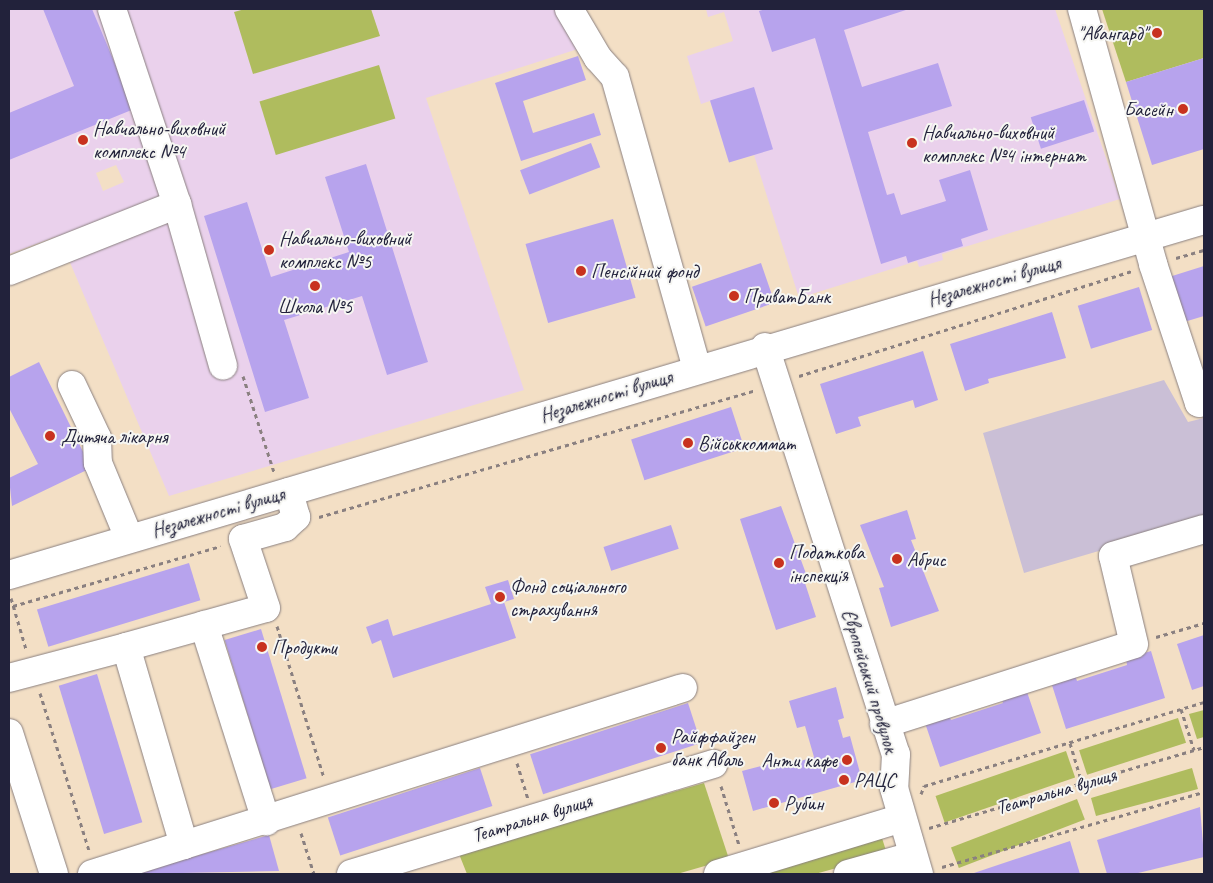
<!DOCTYPE html>
<html>
<head>
<meta charset="utf-8">
<style>
  body { margin:0 }
  #map { position:relative; width:1213px; height:883px; overflow:hidden; background:#f3dfc5; font-family:Caveat,sans-serif }
  div>[style] { position:absolute }
  [style*='--x'] { left:calc(var(--x)*1px); top:calc(var(--y)*1px); width:calc(var(--w)*1px); rotate:calc(var(--a)*1deg) }
  .built>* { inset:0; background:#ead1ec }
  .industrial>* { inset:0; background:#cabfd6 }
  .green>* { inset:0; background:#afbc5e; transform-origin:0 0 }
  .building>* { inset:0; background:#b7a3ed; transform-origin:0 0 }
  .path>* { height:3px; margin-top:-1.5px; transform-origin:0; background:repeating-linear-gradient(90deg,#8a8080 0 4px,transparent 0 8px) }
  .roads { filter:drop-shadow(0 0 1px #8a8080) drop-shadow(0 0 1px #8a8080) }
  .minor>* { height:28px; margin:-14px; padding:0 14px; transform-origin:14px; border-radius:14px; background:#fff }
  .major>* { height:28px; margin:-14px; padding:0 14px; transform-origin:14px; border-radius:14px; background:#fff }
  .dots>* { width:14px; height:14px; translate:-50% -50%; box-sizing:border-box; border:2px solid #f6f6f2; border-radius:50% }
  span { translate:-50% -50%; white-space:nowrap; text-align:center; line-height:1.15; -webkit-text-stroke:4px #f6f6f2; paint-order:stroke }
  .poi-label { font-size:20px; color:#22223b }
  .right { translate:-100% -50%; text-align:right }
  .left { translate:0 -50%; text-align:left }
  .street-label { font-size:20px; color:#22223b }
  .frame { position:absolute; inset:0; border:10px solid #22223b; pointer-events:none }
</style>
</head>
<body>
<div id="map">
  <div class="built">
    <div style="clip-path:polygon(evenodd,9px 9px,561px 9px,584px 47px,426px 98px,524px 390px,169px 496px,66px 253px,55px 237px,9px 254px,9px 9px,116px 165px,124px 182px,103px 191px,96px 173px,116px 165px)"></div>
    <div style="clip-path:polygon(706px 9px,1055px 9px,1120px 199px,942px 254px,943px 260px,919px 267px,917px 261px,799px 298px,754px 155px,729px 162px,710px 101px,701px 104px,687px 56px,733px 41px,724px 12px,708px 17px)"></div>
  </div>
  <div class="industrial">
    <div style="clip-path:polygon(1164px 380px,1188px 422px,1204px 418px,1204px 520px,1024px 573px,983px 433px)"></div>
  </div>
  <div class="green">
    <div style="clip-path:polygon(245px 9px,371px 9px,380px 36px,253px 74px,234px 12px)"></div>
    <div style="clip-path:polygon(1102px 9px,1204px 9px,1204px 58px,1126px 82px)"></div>
    <div style="left:379px;top:65px;width:56px;height:125px;rotate:73deg"></div>
    <div style="clip-path:polygon(1204px 710px,1204px 737px,1197px 739px,1189px 714px)"></div>
    <div style="left:1178px;top:718px;width:26px;height:104px;rotate:72deg"></div>
    <div style="left:1066px;top:751px;width:28px;height:138px;rotate:71deg"></div>
    <div style="clip-path:polygon(1192px 768px,1198px 789px,1096px 816px,1091px 798px)"></div>
    <div style="clip-path:polygon(704px 783px,729px 859px,677px 874px,467px 874px,459px 854px)"></div>
    <div style="left:1077px;top:799px;width:22px;height:135px;rotate:69deg"></div>
    <div style="clip-path:polygon(882px 838px,887px 854px,815px 874px,758px 874px)"></div>
  </div>
  <div class="building">
    <div style="clip-path:polygon(43px 9px,92px 9px,134px 109px,9px 160px,9px 113px,74px 86px)"></div>
    <div style="clip-path:polygon(766px 9px,909px 9px,844px 30px,862px 87px,938px 63px,952px 106px,868px 132px,887px 195px,894px 193px,901px 215px,946px 201px,939px 180px,970px 170px,988px 230px,961px 239px,963px 246px,908px 263px,906px 256px,881px 264px,815px 38px,772px 52px,759px 11px)"></div>
    <div style="clip-path:polygon(578px 56px,586px 80px,523px 101px,533px 133px,594px 113px,601px 135px,521px 161px,495px 83px)"></div>
    <div style="clip-path:polygon(1204px 58px,1204px 149px,1152px 165px,1126px 82px)"></div>
    <div style="left:754px;top:87px;width:65px;height:46px;rotate:73deg"></div>
    <div style="left:1084px;top:100px;width:33px;height:56px;rotate:72deg"></div>
    <div style="left:591px;top:143px;width:26px;height:76px;rotate:69deg"></div>
    <div style="clip-path:polygon(366px 164px,428px 362px,387px 375px,362px 296px,284px 320px,309px 398px,265px 412px,204px 216px,247px 202px,271px 277px,349px 252px,325px 177px)"></div>
    <div style="left:613px;top:219px;width:82px;height:91px;rotate:74deg"></div>
    <div style="left:761px;top:263px;width:42px;height:73px;rotate:71deg"></div>
    <div style="clip-path:polygon(1204px 266px,1204px 316px,1184px 322px,1169px 277px)"></div>
    <div style="left:1139px;top:287px;width:45px;height:64px;rotate:73deg"></div>
    <div style="clip-path:polygon(1052px 312px,1066px 358px,988px 379px,989px 383px,965px 391px,950px 344px)"></div>
    <div style="clip-path:polygon(923px 351px,938px 400px,915px 408px,913px 400px,858px 417px,861px 426px,836px 434px,820px 384px)"></div>
    <div style="clip-path:polygon(39px 362px,91px 468px,12px 506px,9px 478px,38px 464px,9px 408px,9px 377px)"></div>
    <div style="left:731px;top:407px;width:43px;height:105px;rotate:72deg"></div>
    <div style="clip-path:polygon(781px 506px,808px 579px,804px 580px,816px 617px,776px 630px,740px 519px)"></div>
    <div style="clip-path:polygon(907px 510px,916px 539px,911px 540px,939px 611px,891px 627px,879px 588px,884px 587px,860px 525px)"></div>
    <div style="left:671px;top:525px;width:25px;height:71px;rotate:72deg"></div>
    <div style="left:189px;top:563px;width:39px;height:159px;rotate:73deg"></div>
    <div style="clip-path:polygon(508px 580px,514px 599px,504px 602px,516px 638px,393px 678px,381px 640px,372px 644px,366px 627px,388px 619px,393px 636px,491px 604px,485px 587px)"></div>
    <div style="left:261px;top:629px;width:156px;height:38px;rotate:73deg"></div>
    <div style="clip-path:polygon(1204px 635px,1204px 686px,1192px 690px,1177px 644px)"></div>
    <div style="clip-path:polygon(1151px 651px,1165px 698px,1066px 729px,1051px 682px,1075px 675px,1077px 681px,1127px 665px,1126px 659px)"></div>
    <div style="left:97px;top:674px;width:155px;height:40px;rotate:73deg"></div>
    <div style="clip-path:polygon(836px 687px,844px 718px,838px 720px,843px 738px,850px 736px,862px 780px,753px 811px,742px 771px,769px 764px,770px 770px,814px 757px,805px 726px,797px 728px,789px 701px)"></div>
    <div style="clip-path:polygon(1026px 689px,1041px 733px,940px 767px,925px 723px,949px 715px,951px 720px,1003px 703px,1001px 697px)"></div>
    <div style="left:688px;top:703px;width:42px;height:166px;rotate:72deg"></div>
    <div style="left:480px;top:768px;width:40px;height:160px;rotate:72deg"></div>
    <div style="clip-path:polygon(1200px 807px,1204px 857px,1134px 874px,1107px 874px,1097px 840px)"></div>
    <div style="clip-path:polygon(269px 835px,279px 871px,133px 874px)"></div>
    <div style="clip-path:polygon(1070px 841px,1080px 874px,971px 874px)"></div>
  </div>
  <div class="path">
    <div style="--x:1176;--y:258;--w:29;--a:-16"></div>
    <div style="--x:243;--y:376;--w:101;--a:72.1"></div>
    <div style="--x:799;--y:376;--w:349;--a:-17.5"></div>
    <div style="--x:319;--y:517;--w:454;--a:-16.2"></div>
    <div style="--x:11;--y:598;--w:53;--a:73.6"></div>
    <div style="--x:13;--y:606;--w:216;--a:-16.1"></div>
    <div style="--x:277;--y:626;--w:159;--a:72.8"></div>
    <div style="--x:1156;--y:637;--w:50;--a:-16.3"></div>
    <div style="--x:40;--y:693;--w:164;--a:72.7"></div>
    <div style="--x:1181;--y:709;--w:43;--a:72.4"></div>
    <div style="--x:1070;--y:743;--w:42;--a:73.3"></div>
    <div style="--x:517;--y:763;--w:37;--a:73"></div>
    <div style="--x:721;--y:786;--w:62;--a:73"></div>
    <div style="--x:921;--y:794;--w:9;--a:-69"></div>
    <div style="--x:924;--y:786;--w:292;--a:-16.7"></div>
    <div style="--x:929;--y:828;--w:287;--a:-16.4"></div>
    <div style="--x:301;--y:833;--w:43;--a:72.4"></div>
    <div style="--x:942;--y:867;--w:273;--a:-16"></div>
  </div>
  <div class="roads">
    <div class="minor">
      <div style="--x:112;--y:9;--w:206;--a:71.6"></div>
      <div style="--x:177;--y:204;--w:168;--a:74.1"></div>
      <div style="--x:569;--y:9;--w:57;--a:59.4"></div>
      <div style="--x:598;--y:58;--w:25;--a:48"></div>
      <div style="--x:615;--y:77;--w:302;--a:74.3"></div>
      <div style="--x:1082;--y:9;--w:265;--a:74.4"></div>
      <div style="--x:1153;--y:264;--w:146;--a:71.7"></div>
      <div style="--x:1199;--y:403;--w:5;--a:-11"></div>
      <div style="--x:9;--y:271;--w:181;--a:-21.7"></div>
      <div style="--x:765;--y:347;--w:428;--a:72.2"></div>
      <div style="--x:896;--y:754;--w:34;--a:93"></div>
      <div style="--x:894;--y:788;--w:90;--a:73.8"></div>
      <div style="--x:72;--y:385;--w:59;--a:64.7"></div>
      <div style="--x:97;--y:438;--w:25;--a:88"></div>
      <div style="--x:98;--y:463;--w:81;--a:67.5"></div>
      <div style="--x:9;--y:575;--w:1247;--a:-16.55"></div>
      <div style="--x:204;--y:625;--w:206;--a:72.4"></div>
      <div style="--x:9;--y:678;--w:121;--a:-14.8"></div>
      <div style="--x:884;--y:724;--w:262;--a:-17.7"></div>
      <div style="--x:1134;--y:644;--w:90;--a:-103.4"></div>
      <div style="--x:1113;--y:556;--w:95;--a:-16.5"></div>
      <div style="--x:184;--y:845;--w:523;--a:-17.47"></div>
      <div style="--x:92;--y:874;--w:96;--a:-17.5"></div>
      <div style="--x:184;--y:845;--w:206;--a:-106.3"></div>
      <div style="--x:126;--y:647;--w:145;--a:-15.6"></div>
      <div style="--x:266;--y:608;--w:73;--a:-108.4"></div>
      <div style="--x:243;--y:539;--w:44;--a:-15.9"></div>
      <div style="--x:285;--y:527;--w:15;--a:-42"></div>
      <div style="--x:296;--y:517;--w:26;--a:-106"></div>
      <div style="--x:351;--y:874;--w:379;--a:-16.9"></div>
      <div style="--x:718;--y:874;--w:192;--a:-16.9"></div>
      <div style="--x:848;--y:874;--w:67;--a:-15.5"></div>
    </div>
    <div class="major">
      <div style="--x:9;--y:733;--w:148;--a:72.3"></div>
    </div>
  </div>
  <div class="dots">
    <div style="left:1157px;top:33px;background:#c8321e"></div>
    <div style="left:1183px;top:109px;background:#c8321e"></div>
    <div style="left:83px;top:140px;background:#c8321e"></div>
    <div style="left:912px;top:143px;background:#c8321e"></div>
    <div style="left:269px;top:250px;background:#c8321e"></div>
    <div style="left:581px;top:271px;background:#c8321e"></div>
    <div style="left:315px;top:286px;background:#c8321e"></div>
    <div style="left:734px;top:296px;background:#c8321e"></div>
    <div style="left:50px;top:436px;background:#c8321e"></div>
    <div style="left:688px;top:443px;background:#c8321e"></div>
    <div style="left:897px;top:559px;background:#c8321e"></div>
    <div style="left:779px;top:563px;background:#c8321e"></div>
    <div style="left:500px;top:597px;background:#c8321e"></div>
    <div style="left:262px;top:647px;background:#c8321e"></div>
    <div style="left:661px;top:748px;background:#c8321e"></div>
    <div style="left:847px;top:760px;background:#c8321e"></div>
    <div style="left:844px;top:780px;background:#c8321e"></div>
    <div style="left:774px;top:803px;background:#c8321e"></div>
  </div>
  <div class="poi-label">
    <span class="right" style="left:1147px;top:33px">"Авангард"</span>
    <span class="right" style="left:1173px;top:109px">Басейн</span>
    <span class="left" style="left:93px;top:140px">Навчально-виховний<br>комплекс №4</span>
    <span class="left" style="left:922px;top:144px">Навчально-виховний<br>комплекс №4 інтернат</span>
    <span class="left" style="left:279px;top:250px">Навчально-виховний<br>комплекс №5</span>
    <span class="left" style="left:591px;top:271px">Пенсійний фонд</span>
    <span class="left" style="left:744px;top:296px">ПриватБанк</span>
    <span style="left:315px;top:306px">Школа №5</span>
    <span class="left" style="left:61px;top:436px">Дитяча лікарня</span>
    <span class="left" style="left:698px;top:443px">Військкоммат</span>
    <span class="left" style="left:789px;top:564px">Податкова<br>інспекція</span>
    <span class="left" style="left:907px;top:559px">Абрис</span>
    <span class="left" style="left:510px;top:598px">Фонд соціального<br>страхування</span>
    <span class="left" style="left:272px;top:647px">Продукти</span>
    <span class="left" style="left:671px;top:748px">Райффайзен<br>банк Аваль</span>
    <span class="right" style="left:837px;top:760px">Анти кафе</span>
    <span class="left" style="left:854px;top:780px">РАЦС</span>
    <span class="left" style="left:784px;top:803px">Рубин</span>
  </div>
  <div class="street-label">
    <span style="left:994px;top:281px;rotate:-16deg">Незалежності вулиця</span>
    <span style="left:606px;top:396px;rotate:-17deg">Незалежності вулиця</span>
    <span style="left:218px;top:512px;rotate:-16deg">Незалежності вулиця</span>
    <span style="left:870px;top:681px;rotate:73deg">Європейський провулок</span>
    <span style="left:1056px;top:791px;rotate:-16deg">Театральна вулиця</span>
    <span style="left:532px;top:818px;rotate:-17deg">Театральна вулиця</span>
  </div>
  <div class="frame"></div>
</div>
</body>
</html>
